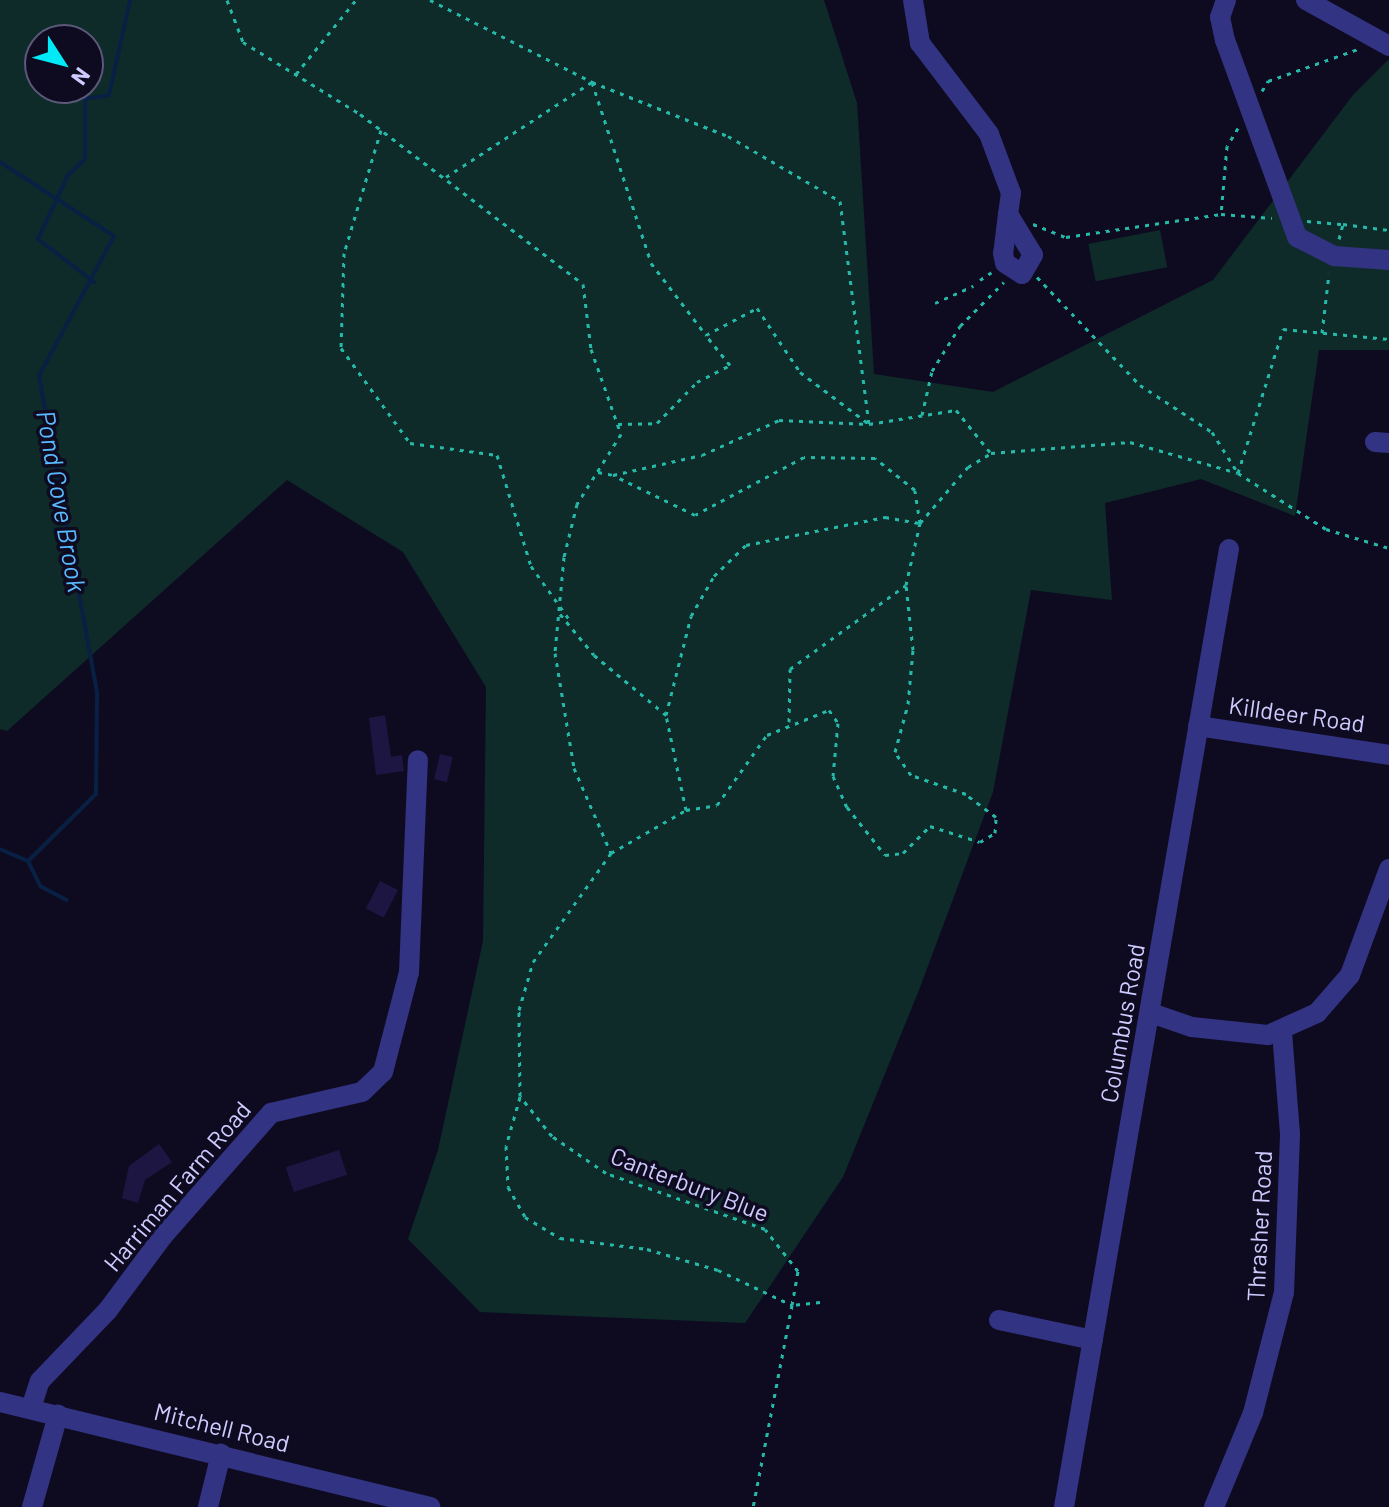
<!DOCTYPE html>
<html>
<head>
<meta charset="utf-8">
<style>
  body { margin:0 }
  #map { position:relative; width:1389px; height:1507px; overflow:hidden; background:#0e0b21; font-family:Barlow,sans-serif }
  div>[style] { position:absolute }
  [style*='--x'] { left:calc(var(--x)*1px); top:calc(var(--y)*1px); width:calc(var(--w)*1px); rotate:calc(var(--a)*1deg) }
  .green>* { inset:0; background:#0e2b29; transform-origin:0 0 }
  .stream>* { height:4px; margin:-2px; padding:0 2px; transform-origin:2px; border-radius:2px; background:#082043 }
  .building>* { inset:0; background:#1d1643; transform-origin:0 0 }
  .path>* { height:3px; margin-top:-1.5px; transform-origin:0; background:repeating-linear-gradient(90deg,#25b9a9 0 4px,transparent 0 10px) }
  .minor>* { height:20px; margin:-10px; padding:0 10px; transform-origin:10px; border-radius:10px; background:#333383 }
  span { translate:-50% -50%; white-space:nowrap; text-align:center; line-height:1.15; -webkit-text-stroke:7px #0e0b21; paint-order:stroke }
  .street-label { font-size:24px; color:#cecbff }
  .water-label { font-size:26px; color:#59baff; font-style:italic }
  .north { position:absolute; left:24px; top:24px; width:80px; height:80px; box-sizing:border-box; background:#0e0b21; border:2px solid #5b587a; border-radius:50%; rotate:126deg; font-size:22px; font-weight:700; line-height:32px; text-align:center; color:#cecbff }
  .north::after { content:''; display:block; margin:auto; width:28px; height:36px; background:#00e9f6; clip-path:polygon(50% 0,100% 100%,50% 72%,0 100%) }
</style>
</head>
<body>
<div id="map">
  <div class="green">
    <div style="clip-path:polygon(evenodd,0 0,824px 0,857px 103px,874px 374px,993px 392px,1213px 280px,1353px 95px,1389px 59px,1389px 350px,1319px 350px,1295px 516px,1201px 479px,1105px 503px,1112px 600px,1031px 590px,993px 792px,919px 990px,843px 1177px,745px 1323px,480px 1312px,408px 1239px,438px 1150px,483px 941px,486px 687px,403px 552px,287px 480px,7px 731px,0 729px,0 0,40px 40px,88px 40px,88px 88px,40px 88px,40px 40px)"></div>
    <div style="left:1160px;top:230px;width:38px;height:73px;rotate:79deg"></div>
  </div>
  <div class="stream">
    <div style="--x:0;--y:162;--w:136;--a:33"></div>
    <div style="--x:114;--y:236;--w:159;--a:118.2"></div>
    <div style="--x:39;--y:376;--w:322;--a:79.6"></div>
    <div style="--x:97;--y:693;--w:101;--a:90.6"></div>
    <div style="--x:96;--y:794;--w:95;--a:135.4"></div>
    <div style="--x:28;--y:861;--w:30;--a:-157"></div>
    <div style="--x:94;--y:282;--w:71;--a:-142.5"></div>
    <div style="--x:38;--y:239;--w:71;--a:-64.9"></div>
    <div style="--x:68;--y:175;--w:23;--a:-43"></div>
    <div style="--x:85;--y:159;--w:60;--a:-90"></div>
    <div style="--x:85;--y:99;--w:24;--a:-9"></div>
    <div style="--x:109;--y:95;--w:97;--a:-77.5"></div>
    <div style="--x:28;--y:861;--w:28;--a:64"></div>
    <div style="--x:40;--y:886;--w:30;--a:28"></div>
  </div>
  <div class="building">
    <div style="clip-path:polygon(385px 715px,391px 757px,402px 755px,404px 771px,376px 775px,369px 718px)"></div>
    <div style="left:440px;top:754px;width:13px;height:26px;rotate:13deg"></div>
    <div style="left:380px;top:881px;width:20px;height:31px;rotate:27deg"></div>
    <div style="clip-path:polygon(159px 1144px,172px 1162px,145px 1180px,138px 1203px,122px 1198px,129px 1166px)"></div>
    <div style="left:339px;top:1150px;width:26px;height:56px;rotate:72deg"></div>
  </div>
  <div class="path">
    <div style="--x:227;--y:0;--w:45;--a:69.1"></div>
    <div style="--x:243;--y:42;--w:137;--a:31.6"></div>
    <div style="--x:360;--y:114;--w:280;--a:37.3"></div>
    <div style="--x:583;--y:284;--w:65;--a:83"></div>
    <div style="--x:591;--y:349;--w:90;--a:70.6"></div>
    <div style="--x:621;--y:434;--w:83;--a:122.2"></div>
    <div style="--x:577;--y:504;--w:55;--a:103.8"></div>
    <div style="--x:564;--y:557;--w:96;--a:95.4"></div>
    <div style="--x:555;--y:653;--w:117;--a:80.6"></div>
    <div style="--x:574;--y:768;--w:93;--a:66.5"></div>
    <div style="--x:430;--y:0;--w:182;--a:26.8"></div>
    <div style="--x:592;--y:82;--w:146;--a:21.7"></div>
    <div style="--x:728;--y:136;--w:129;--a:30.1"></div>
    <div style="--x:840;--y:201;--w:225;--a:82.6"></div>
    <div style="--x:869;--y:424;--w:88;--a:-9.1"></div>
    <div style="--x:956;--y:410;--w:54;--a:51"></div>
    <div style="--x:296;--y:74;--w:95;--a:-51"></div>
    <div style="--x:1262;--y:91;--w:12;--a:-59"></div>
    <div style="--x:1268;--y:81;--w:96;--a:-19.6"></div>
    <div style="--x:1238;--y:128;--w:21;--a:121"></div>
    <div style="--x:1227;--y:146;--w:68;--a:95"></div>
    <div style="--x:1221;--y:214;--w:51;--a:4.5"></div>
    <div style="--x:381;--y:130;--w:128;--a:106.7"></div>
    <div style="--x:344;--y:253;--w:95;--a:91.8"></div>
    <div style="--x:341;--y:348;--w:117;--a:54"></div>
    <div style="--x:410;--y:443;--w:88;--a:7.9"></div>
    <div style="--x:497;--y:455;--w:116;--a:73"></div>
    <div style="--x:531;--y:566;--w:65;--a:54.4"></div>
    <div style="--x:446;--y:177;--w:174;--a:-33.1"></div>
    <div style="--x:592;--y:82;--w:190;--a:71.9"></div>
    <div style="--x:651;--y:263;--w:91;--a:52.6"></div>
    <div style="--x:706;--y:335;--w:58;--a:-27.9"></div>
    <div style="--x:757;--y:308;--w:77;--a:56.1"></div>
    <div style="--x:800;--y:372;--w:86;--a:37"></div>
    <div style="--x:1307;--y:221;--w:36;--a:5"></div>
    <div style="--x:1033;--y:224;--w:35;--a:22"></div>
    <div style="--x:1066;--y:237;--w:157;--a:-8.4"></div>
    <div style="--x:1339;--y:239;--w:16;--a:-75"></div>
    <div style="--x:1343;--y:224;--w:46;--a:7.4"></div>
    <div style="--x:1037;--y:277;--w:149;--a:46.4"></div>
    <div style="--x:1140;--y:385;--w:86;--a:33.1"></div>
    <div style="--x:1212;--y:432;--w:49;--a:57.6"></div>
    <div style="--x:1238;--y:473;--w:104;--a:32.5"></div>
    <div style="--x:1326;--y:529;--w:66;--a:16.8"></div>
    <div style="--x:980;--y:280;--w:14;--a:-34"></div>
    <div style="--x:935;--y:303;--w:42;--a:-24.1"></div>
    <div style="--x:1322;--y:333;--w:60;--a:-83.3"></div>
    <div style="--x:922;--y:415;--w:45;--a:-77.2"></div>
    <div style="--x:932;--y:371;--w:53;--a:-58.1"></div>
    <div style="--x:960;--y:326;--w:62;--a:-45"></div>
    <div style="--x:618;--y:424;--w:39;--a:-1"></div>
    <div style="--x:657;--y:423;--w:57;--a:-45.7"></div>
    <div style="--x:697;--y:382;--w:37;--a:-27"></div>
    <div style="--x:730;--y:365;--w:38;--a:-129"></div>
    <div style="--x:598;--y:472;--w:15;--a:11"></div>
    <div style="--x:560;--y:614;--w:53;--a:50.3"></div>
    <div style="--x:594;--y:655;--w:94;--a:39.8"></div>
    <div style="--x:789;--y:722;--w:53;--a:-88.9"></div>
    <div style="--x:790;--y:669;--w:143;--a:-35.9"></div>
    <div style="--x:686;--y:810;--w:97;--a:-101.9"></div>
    <div style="--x:666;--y:715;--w:102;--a:-75.8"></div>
    <div style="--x:691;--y:616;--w:46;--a:-60.1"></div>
    <div style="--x:714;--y:576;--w:45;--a:-44.1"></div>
    <div style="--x:746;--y:545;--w:142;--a:-11.4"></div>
    <div style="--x:885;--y:517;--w:36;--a:10"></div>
    <div style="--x:920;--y:523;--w:33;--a:-99"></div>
    <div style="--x:915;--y:490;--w:51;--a:-141.3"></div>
    <div style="--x:875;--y:458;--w:71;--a:-179.2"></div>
    <div style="--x:804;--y:457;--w:123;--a:152"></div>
    <div style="--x:695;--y:515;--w:91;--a:-154"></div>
    <div style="--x:613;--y:475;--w:91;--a:-12.7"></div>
    <div style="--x:702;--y:455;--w:85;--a:-24.4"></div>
    <div style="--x:779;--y:420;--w:90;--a:2.5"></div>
    <div style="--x:520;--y:1097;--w:51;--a:105.9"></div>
    <div style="--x:506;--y:1146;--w:41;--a:87.2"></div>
    <div style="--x:508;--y:1187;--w:34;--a:60"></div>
    <div style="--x:525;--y:1217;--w:41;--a:31"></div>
    <div style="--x:560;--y:1238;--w:88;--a:7.2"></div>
    <div style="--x:647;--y:1249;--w:74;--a:16.5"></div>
    <div style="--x:718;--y:1270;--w:82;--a:25.3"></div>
    <div style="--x:792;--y:1305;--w:206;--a:100.9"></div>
    <div style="--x:820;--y:1302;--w:28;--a:174"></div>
    <div style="--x:792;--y:1305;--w:35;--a:-80"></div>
    <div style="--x:798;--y:1271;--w:53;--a:-128.2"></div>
    <div style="--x:765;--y:1229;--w:169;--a:-160.6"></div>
    <div style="--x:606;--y:1173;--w:65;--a:-145.6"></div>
    <div style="--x:552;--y:1136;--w:51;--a:-128.7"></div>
    <div style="--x:520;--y:1096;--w:86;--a:-90.7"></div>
    <div style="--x:519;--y:1010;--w:50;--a:-73.7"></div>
    <div style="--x:533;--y:962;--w:134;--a:-54.4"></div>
    <div style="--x:611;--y:853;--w:86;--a:-29.8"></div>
    <div style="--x:686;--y:810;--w:31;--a:-9"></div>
    <div style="--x:717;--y:805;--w:86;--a:-54.5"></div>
    <div style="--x:767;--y:735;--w:67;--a:-22"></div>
    <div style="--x:829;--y:710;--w:16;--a:55"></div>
    <div style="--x:838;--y:723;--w:53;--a:95.4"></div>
    <div style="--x:833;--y:776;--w:34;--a:66"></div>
    <div style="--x:847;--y:807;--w:61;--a:51.6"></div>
    <div style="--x:885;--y:855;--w:18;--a:-6"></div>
    <div style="--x:903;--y:853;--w:38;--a:-45"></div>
    <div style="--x:930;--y:826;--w:52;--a:17.7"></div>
    <div style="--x:980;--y:842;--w:17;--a:-31"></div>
    <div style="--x:995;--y:833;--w:16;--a:-86"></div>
    <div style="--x:996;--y:817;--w:38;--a:-143"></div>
    <div style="--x:966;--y:794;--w:58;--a:-160.9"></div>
    <div style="--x:911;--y:775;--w:28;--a:-125"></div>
    <div style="--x:895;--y:752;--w:50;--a:-74.8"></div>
    <div style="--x:908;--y:704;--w:54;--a:-84.7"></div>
    <div style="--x:913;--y:650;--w:65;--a:-96.1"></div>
    <div style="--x:906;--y:585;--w:64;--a:-77.3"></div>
    <div style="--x:920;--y:523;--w:74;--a:-49.4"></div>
    <div style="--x:968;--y:467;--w:27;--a:-31"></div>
    <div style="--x:991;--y:453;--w:139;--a:-4.5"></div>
    <div style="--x:1130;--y:442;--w:112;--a:16"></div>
    <div style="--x:1238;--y:473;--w:151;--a:-72.6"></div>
    <div style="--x:1283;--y:329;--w:106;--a:5.4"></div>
  </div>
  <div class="minor">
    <div style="--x:913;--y:0;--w:44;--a:80.8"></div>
    <div style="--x:920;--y:43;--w:114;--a:52.8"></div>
    <div style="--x:989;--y:134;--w:63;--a:69.6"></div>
    <div style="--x:1011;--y:193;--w:21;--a:98"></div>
    <div style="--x:1008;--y:214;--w:39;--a:97"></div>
    <div style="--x:1003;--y:253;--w:10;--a:79"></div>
    <div style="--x:1005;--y:263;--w:20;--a:33"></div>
    <div style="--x:1022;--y:274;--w:22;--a:-60"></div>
    <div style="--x:1033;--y:255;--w:48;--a:-121.4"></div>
    <div style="--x:1226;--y:0;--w:18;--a:109"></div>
    <div style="--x:1220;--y:17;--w:24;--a:78"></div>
    <div style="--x:1225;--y:40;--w:210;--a:69.9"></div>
    <div style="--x:1297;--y:237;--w:42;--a:27.2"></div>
    <div style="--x:1334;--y:256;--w:55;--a:4.2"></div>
    <div style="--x:1306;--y:0;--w:95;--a:29"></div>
    <div style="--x:1375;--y:442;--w:14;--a:4"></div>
    <div style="--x:1198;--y:726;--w:193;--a:8.6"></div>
    <div style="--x:1151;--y:1013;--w:43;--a:18.9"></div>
    <div style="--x:1192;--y:1027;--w:76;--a:6"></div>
    <div style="--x:1268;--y:1035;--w:54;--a:-24.2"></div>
    <div style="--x:1317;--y:1013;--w:50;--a:-49"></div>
    <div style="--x:1350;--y:975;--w:113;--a:-69.8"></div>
    <div style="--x:999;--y:1320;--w:96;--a:12"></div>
    <div style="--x:0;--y:1402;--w:443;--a:13.7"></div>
    <div style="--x:31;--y:1408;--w:28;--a:-72"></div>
    <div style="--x:40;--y:1381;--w:98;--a:-46.2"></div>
    <div style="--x:108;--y:1310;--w:92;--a:-53.4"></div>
    <div style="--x:163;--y:1236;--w:164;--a:-48.7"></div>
    <div style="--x:271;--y:1113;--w:93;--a:-13"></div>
    <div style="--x:362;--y:1092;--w:29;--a:-44"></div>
    <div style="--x:383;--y:1072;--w:103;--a:-75.4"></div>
    <div style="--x:409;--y:972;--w:212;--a:-87.6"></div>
    <div style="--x:32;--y:1507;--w:96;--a:-74.2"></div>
    <div style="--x:208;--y:1507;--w:55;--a:-76.2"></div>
    <div style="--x:1064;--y:1507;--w:972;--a:-80.23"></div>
    <div style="--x:1214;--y:1507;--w:102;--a:-67.5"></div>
    <div style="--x:1253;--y:1413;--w:125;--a:-75.6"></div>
    <div style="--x:1284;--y:1292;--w:158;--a:-87.8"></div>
    <div style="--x:1290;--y:1134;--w:102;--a:-94.5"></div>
  </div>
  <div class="street-label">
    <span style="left:1297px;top:714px;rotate:8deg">Killdeer Road</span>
    <span style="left:1122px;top:1023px;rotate:-80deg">Columbus Road</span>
    <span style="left:690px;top:1184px;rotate:21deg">Canterbury Blue</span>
    <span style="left:177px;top:1186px;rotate:-50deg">Harriman Farm Road</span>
    <span style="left:1259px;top:1226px;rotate:-87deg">Thrasher Road</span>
    <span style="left:222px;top:1427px;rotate:14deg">Mitchell Road</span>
  </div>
  <div class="water-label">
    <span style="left:62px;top:501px;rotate:80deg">Pond Cove Brook</span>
  </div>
  <div class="north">N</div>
</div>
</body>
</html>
